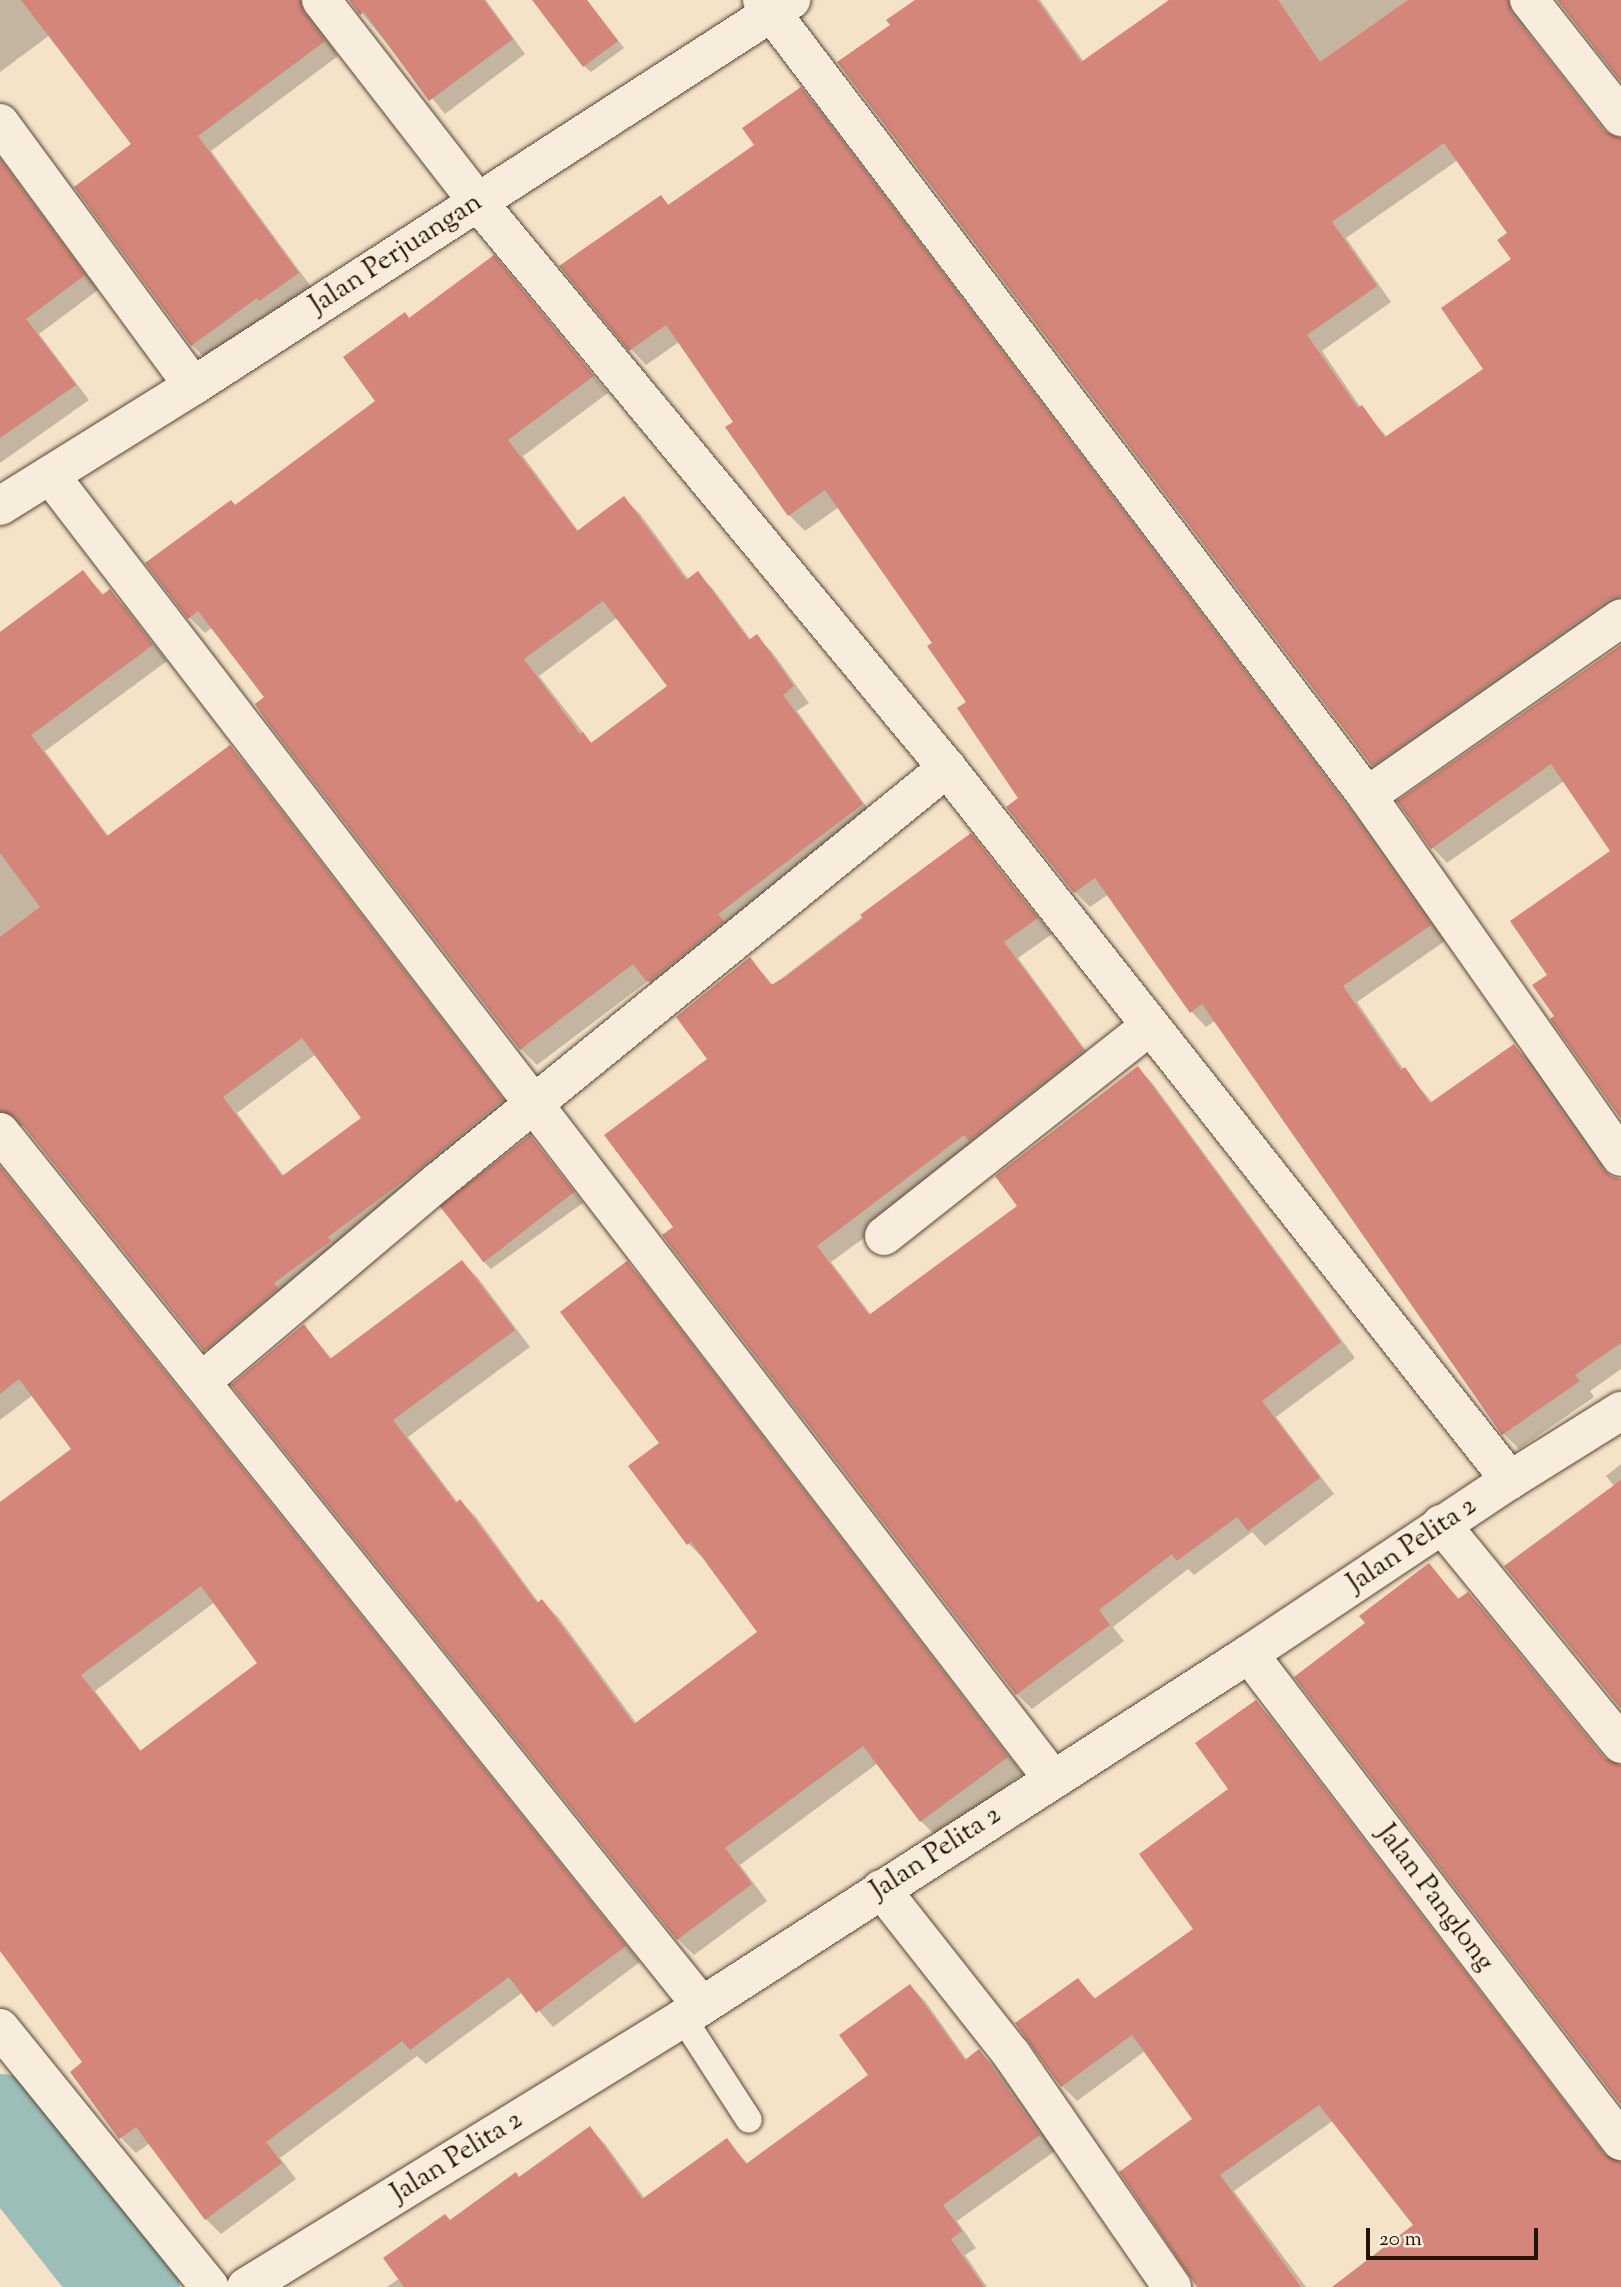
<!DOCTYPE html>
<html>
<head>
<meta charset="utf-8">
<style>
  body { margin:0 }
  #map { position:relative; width:1621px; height:2287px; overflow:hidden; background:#f4e3c9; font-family:"Sorts Mill Goudy",serif }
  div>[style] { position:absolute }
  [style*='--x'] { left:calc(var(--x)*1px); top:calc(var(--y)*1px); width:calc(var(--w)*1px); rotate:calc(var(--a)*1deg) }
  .shadow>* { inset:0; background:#0003 }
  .river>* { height:103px; margin:-51.5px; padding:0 51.5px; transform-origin:51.5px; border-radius:51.5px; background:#9cbeb9 }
  .building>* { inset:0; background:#d4867a; transform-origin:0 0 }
  .roads { filter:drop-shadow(0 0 2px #5a4633) drop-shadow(0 0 2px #5a4633) }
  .lane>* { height:26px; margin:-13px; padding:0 13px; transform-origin:13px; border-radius:13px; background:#f8eddc }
  .street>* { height:38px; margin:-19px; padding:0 19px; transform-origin:19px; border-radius:19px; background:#f8eddc }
  .secondary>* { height:38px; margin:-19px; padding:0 19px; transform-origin:19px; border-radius:19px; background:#f8eddc }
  span { translate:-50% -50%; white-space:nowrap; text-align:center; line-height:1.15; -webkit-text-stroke:6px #f8eddc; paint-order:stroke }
  .street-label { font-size:28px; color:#261201 }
  .scale { position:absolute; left:1366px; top:2228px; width:172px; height:32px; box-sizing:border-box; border:4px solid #261201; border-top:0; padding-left:9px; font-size:21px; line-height:24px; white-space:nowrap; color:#261201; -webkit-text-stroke:5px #f8eddc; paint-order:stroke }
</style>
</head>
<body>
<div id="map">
  <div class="shadow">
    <div style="clip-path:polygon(0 0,319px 0,313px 20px,338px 56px,211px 151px,312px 288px,275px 315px,272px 311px,206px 359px,192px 345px,133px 144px,50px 35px,0 72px)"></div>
    <div style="clip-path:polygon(351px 0,486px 0,525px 54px,445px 114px)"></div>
    <div style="clip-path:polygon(552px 0,587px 0,624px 48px,591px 72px,584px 66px)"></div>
    <div style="clip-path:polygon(evenodd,918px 0,1040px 0,1084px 62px,1172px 0,1529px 0,1522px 19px,1527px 31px,1611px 138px,1621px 140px,1621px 617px,1388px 780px,1373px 765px,892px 25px,918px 0,1458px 160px,1510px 233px,1513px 260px,1486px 369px,1388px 438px,1361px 408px,1322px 351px,1391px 302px,1346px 238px,1458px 160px)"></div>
    <div style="clip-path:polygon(801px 90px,816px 105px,1364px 826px,1445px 941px,1357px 1002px,1404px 1070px,1433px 1103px,1514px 1046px,1530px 1061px,1612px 1179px,1621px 1180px,1621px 1369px,1590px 1391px,1594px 1397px,1519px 1449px,1504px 1434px,1216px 1020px,1206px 1027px,1191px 1011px,1109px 894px,1090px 907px,1075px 892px,934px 643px,839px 507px,805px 531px,789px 515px,728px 428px,736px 422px,679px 342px,646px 365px,631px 349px,661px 197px,670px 206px,756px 145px)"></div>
    <div style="clip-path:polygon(0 157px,98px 290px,39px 334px,89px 400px,0 463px)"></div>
    <div style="clip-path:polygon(evenodd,493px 258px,608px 393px,523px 456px,579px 532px,624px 498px,640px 514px,689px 580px,698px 574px,713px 589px,751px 640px,756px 636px,772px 652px,809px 703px,797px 711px,877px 821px,664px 996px,648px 981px,537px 1065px,521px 1049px,213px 627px,205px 633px,189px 617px,236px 507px,378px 402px,410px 320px,493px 258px,618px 617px,670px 687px,592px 744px,539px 676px,618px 617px)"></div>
    <div style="clip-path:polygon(evenodd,83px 572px,105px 596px,110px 592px,125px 607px,167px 661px,45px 751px,109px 837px,230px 748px,245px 763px,517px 1116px,220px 1365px,24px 1126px,13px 1125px,0 1132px,0 658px,83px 572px,316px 1054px,363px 1118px,284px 1176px,237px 1113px,316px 1054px)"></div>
    <div style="clip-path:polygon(1621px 647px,1621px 1116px,1556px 1017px,1549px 975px,1613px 851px,1564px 781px,1447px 863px,1432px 847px)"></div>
    <div style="clip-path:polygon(970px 835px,1052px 934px,1018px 958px,1098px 1067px,831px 1262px,872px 1316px,1020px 1206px,1138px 1068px,1153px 1084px,1355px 1358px,1276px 1417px,1334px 1494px,1265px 1546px,1252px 1532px,1194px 1575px,1188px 1569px,1113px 1627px,1124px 1641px,1032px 1709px,1017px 1694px,675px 1228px,710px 1060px,750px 959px,773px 985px)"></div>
    <div style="clip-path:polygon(530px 1138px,583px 1203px,491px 1269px,481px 1259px)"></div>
    <div style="clip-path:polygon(evenodd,0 1166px,640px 1962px,553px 2027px,523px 1992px,426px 2064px,417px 2056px,280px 2158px,296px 2179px,221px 2234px,206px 2219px,150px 2143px,136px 2153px,121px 2138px,72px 2072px,85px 2063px,0 1948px,0 1504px,74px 1449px,33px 1395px,0 1420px,0 1166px,215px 1602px,260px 1663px,142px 1752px,95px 1691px,215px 1602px)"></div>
    <div style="clip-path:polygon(462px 1262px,478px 1278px,530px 1347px,408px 1437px,458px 1503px,460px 1501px,476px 1517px,539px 1603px,542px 1601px,558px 1617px,637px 1724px,759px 1633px,705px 1560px,688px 1543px,661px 1443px,627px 1264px,643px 1280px,1023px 1774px,937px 1837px,921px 1821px,878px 1763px,740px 1865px,767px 1901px,694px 1955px,678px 1939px,304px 1326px,332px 1359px)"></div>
    <div style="clip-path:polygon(1621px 1464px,1621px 1707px,1615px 1487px,1606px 1476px)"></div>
    <div style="clip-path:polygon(1429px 1565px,1460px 1600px,1468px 1594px,1483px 1609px,1610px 1764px,1621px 1767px,1621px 2102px,1367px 1623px)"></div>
    <div style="clip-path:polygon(1256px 1702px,1271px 1718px,1612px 2163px,1621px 2164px,1621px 2287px,1335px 2287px,1415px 2225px,1334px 2120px,1234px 2191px,1306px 2287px,1200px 2287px,1195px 2120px,1145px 2051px,1077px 2101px,1062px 2086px,1078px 1980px,1097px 2000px,1195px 1929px)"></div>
    <div style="clip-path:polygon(910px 1986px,925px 2001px,967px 2060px,979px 2051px,995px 2067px,1055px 2151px,957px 2221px,976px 2248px,965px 2255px,987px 2287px,387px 2287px,400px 2278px,450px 2222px,520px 2179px,590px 2128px,605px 2144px,645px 2199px,727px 2141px,748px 2164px,871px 2075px)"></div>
  </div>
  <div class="river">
    <div style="--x:0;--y:2125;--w:206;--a:51.7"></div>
  </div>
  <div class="building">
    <div style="clip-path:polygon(21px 0,300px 0,304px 13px,325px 41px,198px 136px,299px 273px,259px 301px,257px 298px,191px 346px,74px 187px,131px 144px)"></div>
    <div style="clip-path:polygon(349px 0,484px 0,513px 39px,429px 101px,364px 12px,360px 15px)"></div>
    <div style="clip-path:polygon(532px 0,587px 0,618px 41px,583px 67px)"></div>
    <div style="clip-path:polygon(evenodd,915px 0,1037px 0,1081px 62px,1169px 0,1278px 0,1320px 62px,1408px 0,1508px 0,1512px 14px,1604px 131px,1621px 138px,1621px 596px,1608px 600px,1372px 766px,837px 62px,890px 25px,886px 20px,915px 0,1444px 143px,1507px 233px,1497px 240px,1511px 259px,1441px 308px,1483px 369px,1385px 437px,1362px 405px,1358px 408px,1307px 335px,1377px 286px,1332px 222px,1444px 143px)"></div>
    <div style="clip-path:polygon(1557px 0,1621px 0,1621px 82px)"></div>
    <div style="clip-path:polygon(801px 87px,1349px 809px,1431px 925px,1343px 986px,1401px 1070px,1405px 1067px,1430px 1103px,1514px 1044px,1603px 1170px,1611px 1176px,1621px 1179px,1621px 1343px,1575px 1375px,1580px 1381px,1502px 1435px,1202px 1004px,1190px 1013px,1095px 878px,1074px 893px,1006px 807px,1018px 798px,957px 708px,966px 702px,927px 646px,932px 643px,825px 490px,788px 516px,725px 427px,733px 422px,666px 325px,629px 351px,559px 266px,661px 195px,668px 205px,754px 145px,742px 128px)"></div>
    <div style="clip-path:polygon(0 160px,85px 275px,26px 319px,76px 385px,0 438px)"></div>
    <div style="clip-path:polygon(evenodd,494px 255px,594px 376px,508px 440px,577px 531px,624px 496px,686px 580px,698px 571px,749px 640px,757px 634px,794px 686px,783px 695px,863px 804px,718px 914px,724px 921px,650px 981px,646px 981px,633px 964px,520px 1050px,265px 719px,255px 704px,264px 697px,198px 611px,188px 619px,145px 563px,231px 500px,235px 505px,375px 401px,343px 357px,405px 312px,409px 318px,494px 255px,603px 601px,667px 686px,591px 743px,583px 732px,580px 734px,524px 659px,603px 601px)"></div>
    <div style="clip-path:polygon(evenodd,83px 570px,102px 595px,110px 589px,153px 645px,31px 735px,107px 836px,230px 745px,503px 1100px,413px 1174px,328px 1237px,331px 1241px,274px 1283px,278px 1288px,204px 1351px,17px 1118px,0 1111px,0 937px,40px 907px,0 853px,0 632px,83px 570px,302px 1038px,361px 1118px,282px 1176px,223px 1097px,302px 1038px)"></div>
    <div style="clip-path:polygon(1621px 645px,1621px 1119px,1550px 1019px,1554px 1016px,1532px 985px,1547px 975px,1510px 921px,1610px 851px,1551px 764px,1431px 849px,1397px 801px)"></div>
    <div style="clip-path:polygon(971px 833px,1038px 918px,1004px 942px,1084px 1050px,969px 1141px,964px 1135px,817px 1246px,869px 1315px,1017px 1206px,995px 1176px,1138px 1066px,1341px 1342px,1262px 1401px,1320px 1478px,1248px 1531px,1237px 1517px,1177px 1561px,1172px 1554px,1099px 1610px,1110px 1625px,1016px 1695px,662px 1235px,673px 1227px,604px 1135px,707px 1059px,676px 1017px,750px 957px,771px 985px,785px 977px,863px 918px,860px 915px)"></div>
    <div style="left:530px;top:1135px;width:72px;height:115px;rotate:52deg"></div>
    <div style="clip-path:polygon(evenodd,0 1167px,626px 1946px,536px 2013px,509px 1977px,410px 2050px,402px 2041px,266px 2142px,282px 2163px,205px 2220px,136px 2127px,119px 2139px,70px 2072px,82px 2062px,0 1951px,0 1502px,71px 1449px,19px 1379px,0 1394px,0 1167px,201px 1586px,257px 1663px,140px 1751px,81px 1675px,201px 1586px)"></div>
    <div style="clip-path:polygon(462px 1260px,515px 1330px,393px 1420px,456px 1503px,460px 1499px,537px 1603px,542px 1599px,634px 1724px,757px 1632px,691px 1542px,687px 1545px,628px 1466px,659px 1443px,560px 1312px,627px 1261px,1008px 1757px,920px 1822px,863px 1746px,725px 1848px,752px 1884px,677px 1940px,231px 1385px,304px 1324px,330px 1359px)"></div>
    <div style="clip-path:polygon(1621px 1480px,1621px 1709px,1504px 1566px)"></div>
    <div style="clip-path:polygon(1429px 1563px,1458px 1599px,1468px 1592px,1604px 1758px,1621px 1765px,1621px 2105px,1294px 1677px,1365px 1623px,1359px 1616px)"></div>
    <div style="clip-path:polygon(1256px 1700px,1604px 2154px,1621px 2162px,1621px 2287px,1332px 2287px,1413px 2225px,1319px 2105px,1220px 2175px,1301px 2287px,1197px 2287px,1119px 2172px,1192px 2119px,1132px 2035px,1061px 2087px,1015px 2023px,1078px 1978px,1094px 1999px,1193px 1929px,1139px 1854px,1228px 1789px,1195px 1743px)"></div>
    <div style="clip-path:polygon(910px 1984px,965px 2060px,979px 2049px,1040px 2135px,943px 2205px,962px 2231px,951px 2239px,984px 2287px,404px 2287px,383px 2258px,445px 2214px,450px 2220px,516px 2172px,519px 2177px,590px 2126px,642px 2199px,727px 2138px,746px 2164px,868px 2075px,839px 2035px)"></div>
  </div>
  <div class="roads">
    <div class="lane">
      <div style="--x:683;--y:2018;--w:121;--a:57.1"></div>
    </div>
    <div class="street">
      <div style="--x:321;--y:0;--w:254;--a:52.2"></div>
      <div style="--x:477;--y:201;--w:736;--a:50.34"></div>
      <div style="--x:947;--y:768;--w:908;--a:51.67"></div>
      <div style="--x:762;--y:0;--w:1000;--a:52.76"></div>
      <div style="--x:1367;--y:796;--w:441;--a:54.9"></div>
      <div style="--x:1529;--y:0;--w:149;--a:51.8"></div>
      <div style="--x:0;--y:123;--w:326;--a:53.7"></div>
      <div style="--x:50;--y:475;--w:1644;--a:52.44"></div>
      <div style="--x:1367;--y:796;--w:310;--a:-35"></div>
      <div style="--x:0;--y:1132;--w:1121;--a:51.23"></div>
      <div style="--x:884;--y:1236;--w:337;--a:-38.3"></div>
      <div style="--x:201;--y:1382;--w:312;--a:-40.2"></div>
      <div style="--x:439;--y:1181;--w:655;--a:-39.11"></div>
      <div style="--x:1441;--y:1524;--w:284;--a:50.7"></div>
      <div style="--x:1249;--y:1654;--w:613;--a:52.63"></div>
      <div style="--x:881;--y:1889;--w:211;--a:51.7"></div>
      <div style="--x:1012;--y:2055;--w:282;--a:55.4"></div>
      <div style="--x:0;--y:2028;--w:333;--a:51"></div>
      <div style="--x:246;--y:2287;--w:513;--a:-31.61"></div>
      <div style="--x:683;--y:2018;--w:673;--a:-32.75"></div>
      <div style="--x:1249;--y:1654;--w:314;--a:-33.7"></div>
      <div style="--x:1510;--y:1480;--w:131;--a:-31.9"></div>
    </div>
    <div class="secondary">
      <div style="--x:0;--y:506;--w:227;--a:-31.9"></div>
      <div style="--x:193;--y:386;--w:712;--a:-32.84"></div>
    </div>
  </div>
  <div class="street-label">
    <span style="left:396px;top:254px;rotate:-33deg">Jalan Perjuangan</span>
    <span style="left:1412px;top:1545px;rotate:-34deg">Jalan Pelita 2</span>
    <span style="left:936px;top:1853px;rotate:-33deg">Jalan Pelita 2</span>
    <span style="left:1435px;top:1898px;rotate:53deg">Jalan Panglong</span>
    <span style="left:457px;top:2157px;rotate:-32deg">Jalan Pelita 2</span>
  </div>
  <div class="scale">20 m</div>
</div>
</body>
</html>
